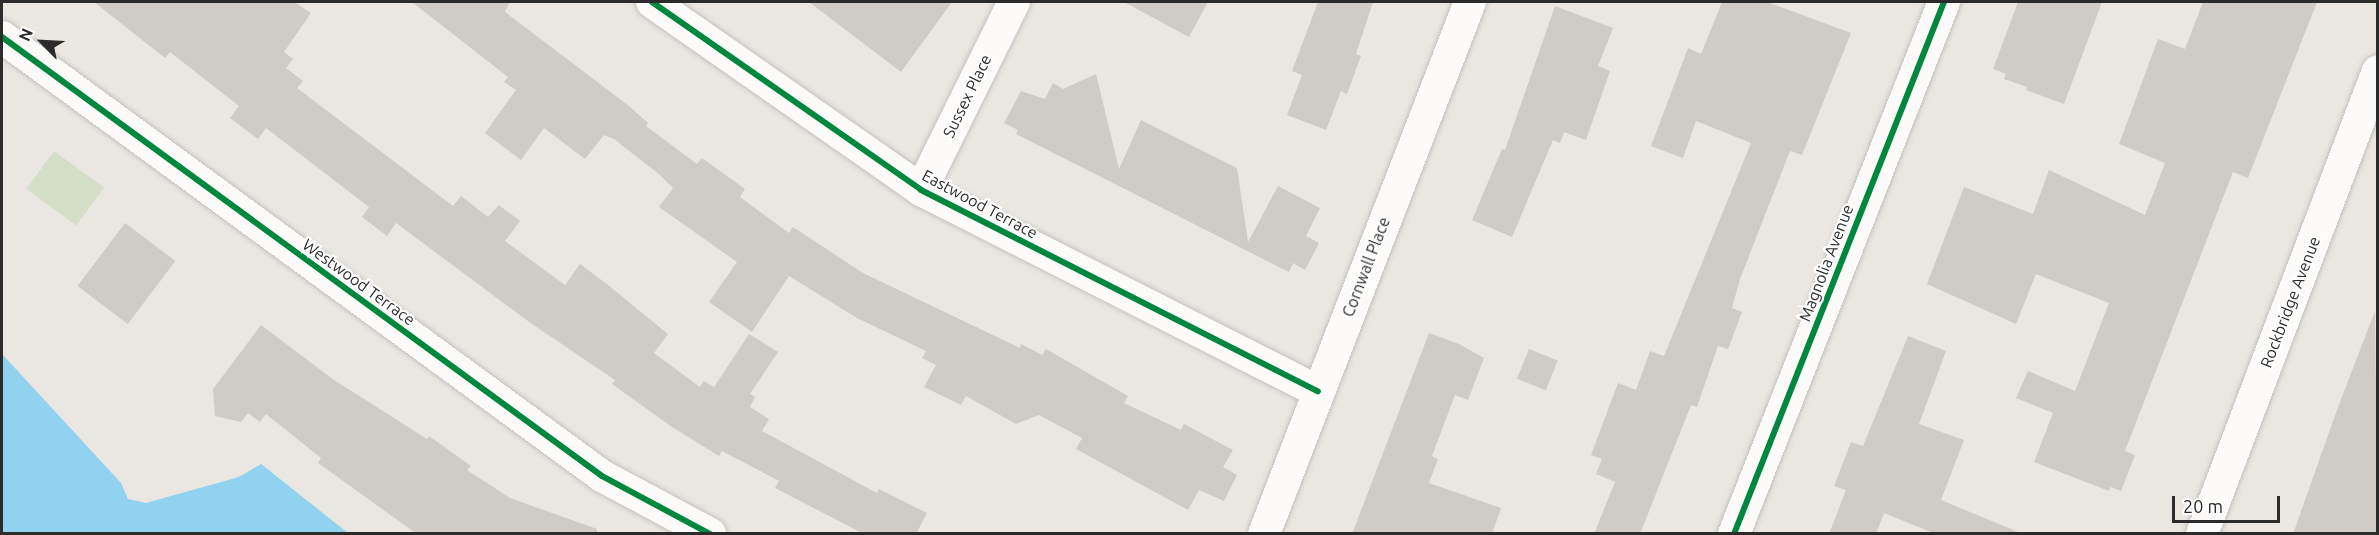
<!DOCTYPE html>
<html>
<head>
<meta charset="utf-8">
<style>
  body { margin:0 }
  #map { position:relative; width:2379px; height:535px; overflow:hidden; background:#eae6e1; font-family:Ubuntu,sans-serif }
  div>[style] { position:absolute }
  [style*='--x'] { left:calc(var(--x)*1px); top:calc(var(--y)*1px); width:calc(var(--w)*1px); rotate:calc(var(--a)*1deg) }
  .cemetery>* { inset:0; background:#d5dfc8; transform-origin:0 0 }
  .water>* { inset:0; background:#90d2f0 }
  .building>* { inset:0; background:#cfccc8; transform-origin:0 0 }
  .roads { filter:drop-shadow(0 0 2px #c3c2c2) drop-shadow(0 0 2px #c3c2c2) }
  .street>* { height:32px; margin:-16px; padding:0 16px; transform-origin:16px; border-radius:16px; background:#fcfbfa }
  .cycleway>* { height:6px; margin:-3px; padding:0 3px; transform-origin:3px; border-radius:3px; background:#00873e }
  span { translate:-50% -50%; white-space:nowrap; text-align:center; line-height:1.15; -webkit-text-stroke:4.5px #fff; paint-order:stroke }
  .street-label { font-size:16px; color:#2b2b2b }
  .frame { position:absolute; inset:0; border:3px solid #2b2b2b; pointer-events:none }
  .north { position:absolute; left:12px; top:12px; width:60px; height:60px; -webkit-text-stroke:4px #fff; paint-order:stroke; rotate:294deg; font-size:16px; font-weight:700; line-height:24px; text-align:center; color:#2b2b2b }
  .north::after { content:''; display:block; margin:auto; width:21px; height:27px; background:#2b2b2b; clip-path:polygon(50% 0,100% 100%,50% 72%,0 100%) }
  .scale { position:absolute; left:2172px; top:496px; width:108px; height:27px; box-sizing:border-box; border:3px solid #2b2b2b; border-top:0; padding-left:8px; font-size:18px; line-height:21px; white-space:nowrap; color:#2b2b2b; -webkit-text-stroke:4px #fff; paint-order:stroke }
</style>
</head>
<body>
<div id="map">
  <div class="cemetery">
    <div style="left:54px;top:151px;width:62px;height:47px;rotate:36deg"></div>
  </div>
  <div class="water">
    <div style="clip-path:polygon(2px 354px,121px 483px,128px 499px,146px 503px,239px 477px,261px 464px,348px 533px,2px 533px)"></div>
  </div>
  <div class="building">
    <div style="clip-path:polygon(94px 2px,294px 2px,311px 13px,284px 52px,293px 59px,286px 68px,303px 81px,297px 88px,453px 206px,461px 196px,488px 217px,499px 205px,520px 221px,505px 241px,565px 285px,580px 264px,608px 285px,668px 334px,654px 353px,700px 387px,704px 381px,714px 387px,749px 334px,778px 352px,750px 394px,755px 397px,750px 407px,769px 419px,762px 431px,877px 493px,879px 489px,927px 513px,916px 534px,864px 534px,775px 488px,779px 481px,722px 451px,719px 456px,672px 427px,612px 384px,615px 380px,532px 324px,396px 223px,387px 236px,362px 217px,369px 207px,266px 128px,258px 139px,230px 118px,239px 106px,170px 52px,165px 58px)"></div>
    <div style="clip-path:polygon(412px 2px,510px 2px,505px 12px,629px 106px,648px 123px,646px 126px,697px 164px,702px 158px,745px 189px,740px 197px,789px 233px,793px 227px,863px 273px,1020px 348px,1021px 344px,1042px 355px,1046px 349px,1128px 396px,1124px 403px,1181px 430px,1184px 424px,1233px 450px,1223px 467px,1237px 475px,1224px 501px,1199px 490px,1188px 510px,1076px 449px,1082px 438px,1039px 415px,1016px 424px,966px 396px,961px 405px,924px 387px,936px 365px,922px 358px,926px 351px,857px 318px,789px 276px,752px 332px,709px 302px,737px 262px,659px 207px,673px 188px,660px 175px,614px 139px,604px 135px,585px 159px,544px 128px,521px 160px,485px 133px,516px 90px,504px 82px,508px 77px)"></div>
    <div style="clip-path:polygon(809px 2px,952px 2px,901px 72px)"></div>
    <div style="clip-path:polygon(1124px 2px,1208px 2px,1189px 37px)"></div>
    <div style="clip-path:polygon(1318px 2px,1373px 2px,1356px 54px,1361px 56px,1347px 94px,1341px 91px,1326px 130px,1287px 115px,1302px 75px,1292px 71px)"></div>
    <div style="clip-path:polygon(1722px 2px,1767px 2px,1851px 33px,1802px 155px,1790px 151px,1740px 279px,1732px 308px,1742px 312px,1728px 349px,1718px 346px,1697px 407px,1691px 405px,1640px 534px,1594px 534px,1615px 482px,1596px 474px,1602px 459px,1591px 455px,1618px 383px,1636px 390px,1650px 351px,1664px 356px,1751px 143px,1696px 121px,1683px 158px,1651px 146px,1688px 48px,1701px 54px)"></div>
    <div style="clip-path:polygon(2018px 2px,2102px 2px,2064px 104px,2026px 90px,2027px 87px,2004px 79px,2006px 74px,1993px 69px)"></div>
    <div style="clip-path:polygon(2203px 2px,2317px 2px,2248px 178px,2233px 172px,2125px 451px,2135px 455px,2121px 491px,2111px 487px,2109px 491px,2034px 462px,2053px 413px,2016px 398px,2028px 371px,2075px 391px,2109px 303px,2036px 274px,2016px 324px,1927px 284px,1964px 187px,2033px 214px,2049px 170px,2145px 215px,2165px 163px,2119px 144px,2158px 39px,2185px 49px)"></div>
    <div style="clip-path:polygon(1555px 6px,1613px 28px,1598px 66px,1610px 71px,1586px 140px,1564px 132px,1560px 143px,1553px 140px,1512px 237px,1472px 220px,1502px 149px,1505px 150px)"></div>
    <div style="clip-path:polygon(1096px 74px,1119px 169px,1141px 120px,1237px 168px,1248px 242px,1278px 186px,1320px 208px,1306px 236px,1319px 243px,1305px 270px,1293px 263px,1289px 272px,1275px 265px,1016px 134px,1018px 130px,1004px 123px,1021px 91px,1045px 99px,1053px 83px,1063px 89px)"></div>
    <div style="left:125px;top:223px;width:63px;height:79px;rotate:37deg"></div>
    <div style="clip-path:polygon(2375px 311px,2378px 534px,2293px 534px,2338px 407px)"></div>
    <div style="clip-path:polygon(261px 325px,334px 380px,427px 439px,429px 436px,471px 466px,467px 470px,510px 498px,597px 529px,597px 534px,417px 534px,318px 463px,321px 458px,266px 414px,260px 422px,248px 413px,241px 422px,215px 416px,213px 389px)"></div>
    <div style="clip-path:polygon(1429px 333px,1459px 344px,1484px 358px,1468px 400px,1455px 395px,1432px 456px,1438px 459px,1429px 483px,1501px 508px,1492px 534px,1352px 534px)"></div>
    <div style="clip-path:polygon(1908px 336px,1946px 351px,1919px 424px,1964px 440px,1941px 500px,2023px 534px,1936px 534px,1884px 513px,1876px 534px,1829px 534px,1846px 490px,1834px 486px,1851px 442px,1863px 446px)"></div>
    <div style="left:1529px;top:349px;width:31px;height:32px;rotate:22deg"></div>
  </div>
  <div class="roads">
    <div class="street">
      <div style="--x:652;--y:2;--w:328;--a:34.9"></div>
      <div style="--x:921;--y:190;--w:445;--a:26.9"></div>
      <div style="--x:2;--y:37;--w:743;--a:36.19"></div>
      <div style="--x:602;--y:476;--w:123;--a:28.2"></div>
      <div style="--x:921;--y:190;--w:210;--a:-63.7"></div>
      <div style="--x:1264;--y:534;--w:570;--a:-68.83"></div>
      <div style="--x:1734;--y:534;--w:572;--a:-68.46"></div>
      <div style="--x:2202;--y:534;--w:495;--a:-69.2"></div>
    </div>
  </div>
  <div class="cycleway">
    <div style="--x:652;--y:2;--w:328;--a:34.9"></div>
    <div style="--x:921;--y:190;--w:445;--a:26.9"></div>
    <div style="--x:2;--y:37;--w:743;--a:36.19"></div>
    <div style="--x:602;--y:476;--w:123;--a:28.2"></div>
    <div style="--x:1734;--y:534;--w:572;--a:-68.46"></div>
  </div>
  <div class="street-label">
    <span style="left:967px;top:96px;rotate:-64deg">Sussex Place</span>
    <span style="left:980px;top:204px;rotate:28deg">Eastwood Terrace</span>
    <span style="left:1826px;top:263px;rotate:-69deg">Magnolia Avenue</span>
    <span style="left:1366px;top:267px;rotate:-69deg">Cornwall Place</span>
    <span style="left:359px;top:282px;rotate:36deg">Westwood Terrace</span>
    <span style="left:2290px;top:302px;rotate:-69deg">Rockbridge Avenue</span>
  </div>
  <div class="frame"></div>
  <div class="north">N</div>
  <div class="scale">20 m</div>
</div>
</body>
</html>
